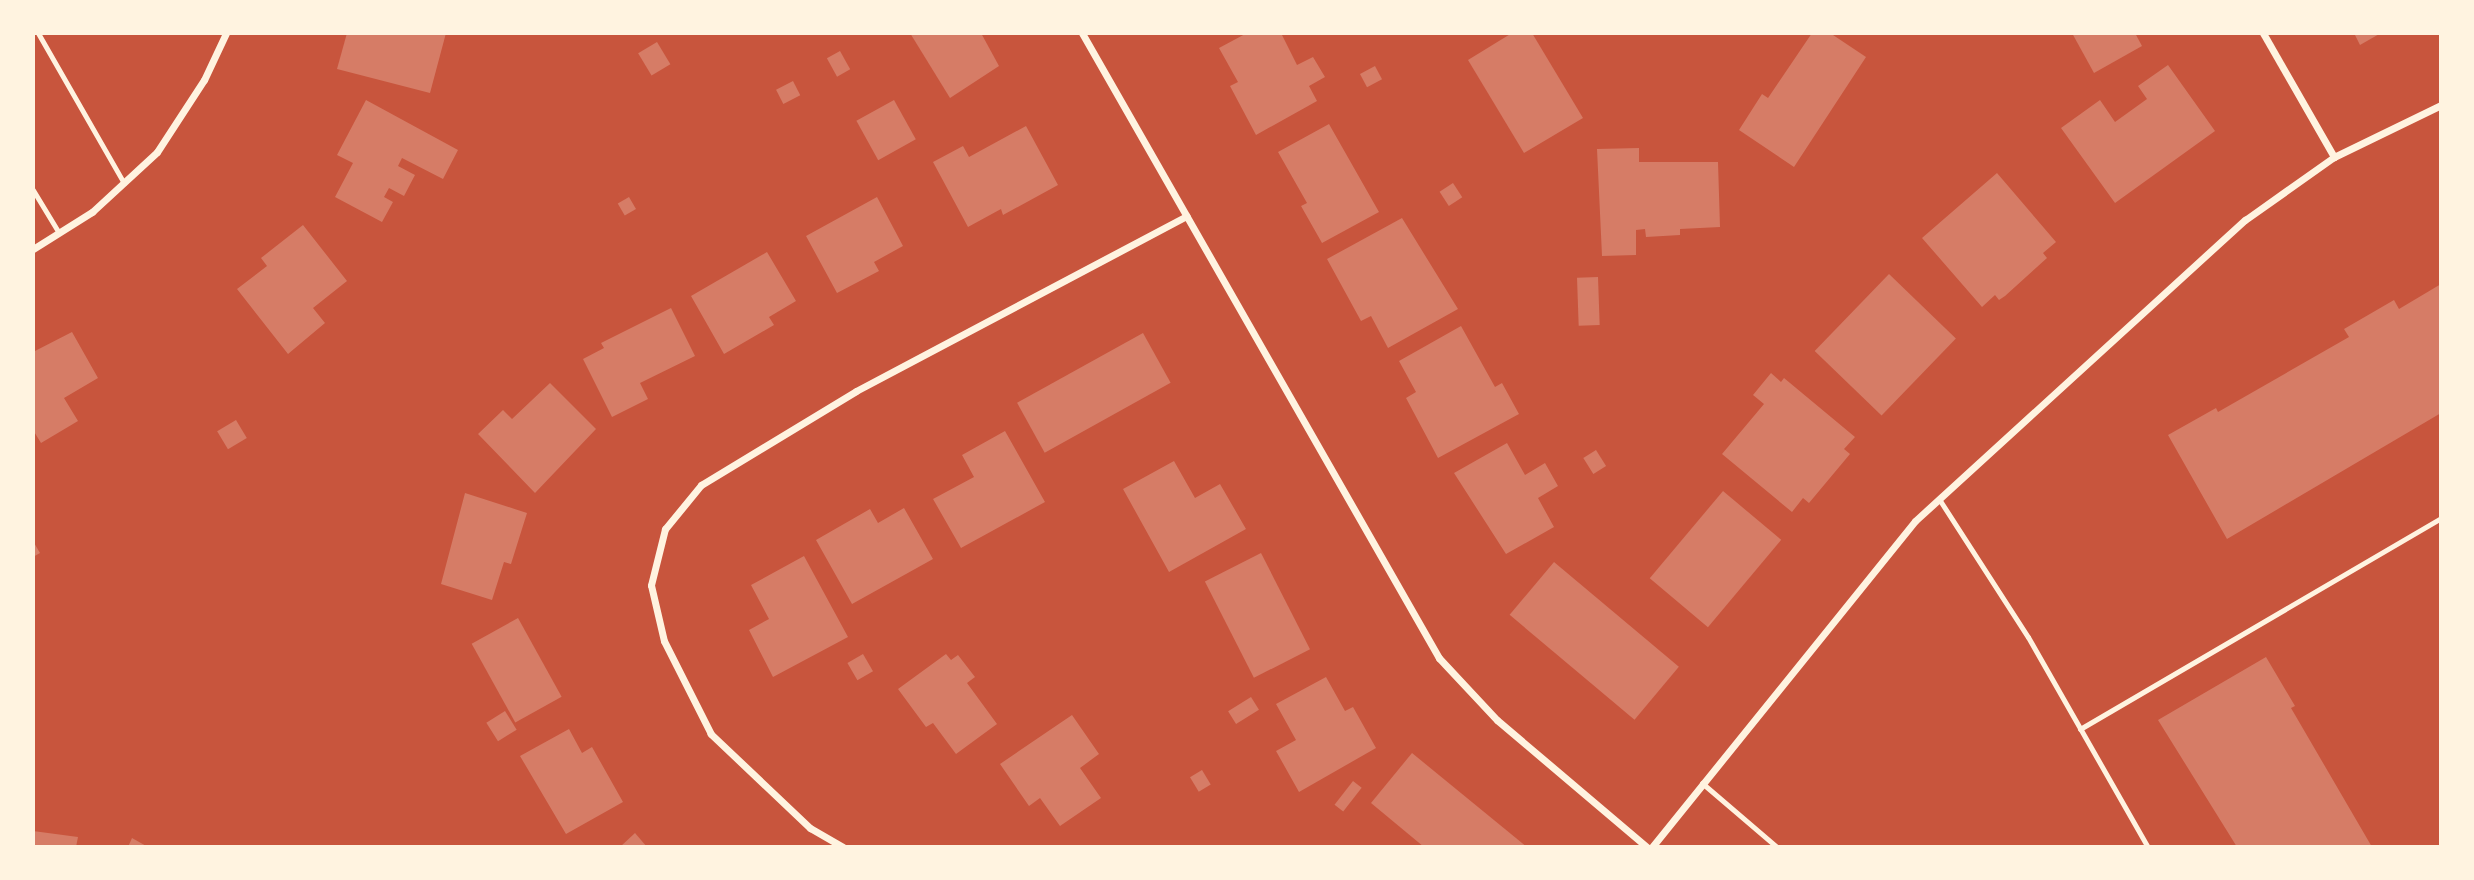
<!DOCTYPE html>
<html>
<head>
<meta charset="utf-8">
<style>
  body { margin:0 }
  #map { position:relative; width:2474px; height:880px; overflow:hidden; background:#c8553d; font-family:"Titillium Web",sans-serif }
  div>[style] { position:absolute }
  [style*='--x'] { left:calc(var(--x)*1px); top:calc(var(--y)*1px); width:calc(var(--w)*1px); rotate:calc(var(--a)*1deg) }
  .building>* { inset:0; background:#d67c66; transform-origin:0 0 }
  .service>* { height:5px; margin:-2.5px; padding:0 2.5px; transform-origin:2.5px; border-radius:2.5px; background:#fff3e0 }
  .minor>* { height:7px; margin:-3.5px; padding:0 3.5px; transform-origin:3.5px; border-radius:3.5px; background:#fff3e0 }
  span { translate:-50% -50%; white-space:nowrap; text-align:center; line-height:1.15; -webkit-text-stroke:6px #fff3e0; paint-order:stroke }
  .frame { position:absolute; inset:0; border:35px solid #fff3e0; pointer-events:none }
</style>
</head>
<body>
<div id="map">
  <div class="building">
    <div style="clip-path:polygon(347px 33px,446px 33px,430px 93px,337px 69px)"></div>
    <div style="clip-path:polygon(910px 33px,981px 33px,999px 66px,950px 98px)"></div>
    <div style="clip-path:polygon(1247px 33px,1281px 33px,1297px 65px,1313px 57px,1325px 77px,1309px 86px,1317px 101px,1256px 135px,1230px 86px,1238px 82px,1219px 48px)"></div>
    <div style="clip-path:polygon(1512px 33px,1532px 33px,1583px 118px,1524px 153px,1468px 60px)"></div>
    <div style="clip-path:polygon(1812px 33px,1830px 33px,1866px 57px,1794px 167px,1739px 130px,1762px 94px,1768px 98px)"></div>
    <div style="clip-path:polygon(2072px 33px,2135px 33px,2142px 46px,2094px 73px)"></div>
    <div style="clip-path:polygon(2354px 33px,2381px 33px,2360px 45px)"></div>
    <div style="left:657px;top:42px;width:26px;height:22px;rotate:59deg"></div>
    <div style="left:840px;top:51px;width:21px;height:15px;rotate:61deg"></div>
    <div style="clip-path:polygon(2168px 65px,2215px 131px,2115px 203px,2061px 128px,2100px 100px,2115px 122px,2147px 99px,2138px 86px)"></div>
    <div style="left:1375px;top:66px;width:15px;height:17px;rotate:62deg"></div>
    <div style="left:793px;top:81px;width:16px;height:19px;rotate:63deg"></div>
    <div style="clip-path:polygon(366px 100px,458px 150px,443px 179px,402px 158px,398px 166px,415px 175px,404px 196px,389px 188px,384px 197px,393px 202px,382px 222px,335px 197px,353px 163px,337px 155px)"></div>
    <div style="left:894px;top:100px;width:45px;height:43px;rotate:61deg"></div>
    <div style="clip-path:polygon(1329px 124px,1379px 212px,1322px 243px,1301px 206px,1307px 203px,1278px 152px)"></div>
    <div style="clip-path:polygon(1026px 126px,1058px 185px,1003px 215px,1001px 209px,968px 227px,933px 162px,963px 146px,969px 157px)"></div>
    <div style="clip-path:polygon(1639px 148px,1639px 162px,1718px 162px,1720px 227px,1680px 229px,1680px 235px,1646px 237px,1645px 229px,1636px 230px,1636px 255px,1602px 256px,1597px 149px)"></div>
    <div style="clip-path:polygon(1997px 173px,2056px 242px,2043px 253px,2047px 258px,2005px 296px,1999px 300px,1995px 295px,1982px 307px,1922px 238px)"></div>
    <div style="left:1453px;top:183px;width:17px;height:16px;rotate:57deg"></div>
    <div style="left:629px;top:197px;width:14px;height:13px;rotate:60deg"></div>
    <div style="clip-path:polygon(877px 197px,903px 246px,874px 262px,879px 271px,837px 293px,806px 236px)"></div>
    <div style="clip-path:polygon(1402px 218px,1458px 309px,1388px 348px,1371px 316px,1361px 321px,1327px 259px)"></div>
    <div style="clip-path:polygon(303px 225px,347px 281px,313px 308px,325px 323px,288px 354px,237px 289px,267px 266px,261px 258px)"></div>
    <div style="clip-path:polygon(767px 252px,796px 301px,769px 317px,774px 325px,724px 354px,691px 296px)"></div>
    <div style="left:1889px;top:274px;width:93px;height:107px;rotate:44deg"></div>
    <div style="left:1598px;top:277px;width:48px;height:21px;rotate:88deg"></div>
    <div style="clip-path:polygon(2441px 284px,2441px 413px,2227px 539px,2168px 435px,2216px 408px,2218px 412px,2349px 337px,2344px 329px,2394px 300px,2399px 309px)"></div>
    <div style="clip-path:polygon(671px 308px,695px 356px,640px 383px,648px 399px,612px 417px,583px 359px,604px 348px,601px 343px)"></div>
    <div style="clip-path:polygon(1461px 326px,1495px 387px,1502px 383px,1519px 414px,1438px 458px,1406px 398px,1416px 392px,1399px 361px)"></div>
    <div style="clip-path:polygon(72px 332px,98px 378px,64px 398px,78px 421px,41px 443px,33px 430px,33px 352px)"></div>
    <div style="left:1143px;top:333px;width:57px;height:144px;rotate:61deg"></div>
    <div style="clip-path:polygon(1771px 373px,1781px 382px,1784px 378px,1855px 437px,1844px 449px,1850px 454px,1809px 503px,1803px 498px,1792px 512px,1722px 454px,1764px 404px,1753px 395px)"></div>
    <div style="clip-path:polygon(550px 383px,596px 429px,535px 493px,478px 434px,503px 410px,512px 419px)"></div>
    <div style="left:236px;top:420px;width:21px;height:22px;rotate:59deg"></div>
    <div style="clip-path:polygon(1005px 431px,1045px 502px,961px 548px,933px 499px,974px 477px,962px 455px)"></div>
    <div style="clip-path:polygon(1507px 443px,1525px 475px,1545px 463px,1558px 486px,1538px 498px,1554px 527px,1506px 554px,1454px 473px)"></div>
    <div style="left:1596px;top:450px;width:19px;height:15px;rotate:58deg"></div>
    <div style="clip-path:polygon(1174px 461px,1195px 498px,1220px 484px,1246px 529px,1169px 572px,1123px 489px)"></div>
    <div style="left:1723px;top:491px;width:76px;height:114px;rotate:40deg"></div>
    <div style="clip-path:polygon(465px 493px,527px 513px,511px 564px,504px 562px,492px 600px,441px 584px)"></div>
    <div style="clip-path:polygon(904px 508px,933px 559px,852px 604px,816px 540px,870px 509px,878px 523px)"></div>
    <div style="clip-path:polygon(33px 541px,40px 553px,33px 557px)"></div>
    <div style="left:1261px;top:553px;width:108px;height:63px;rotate:63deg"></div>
    <div style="clip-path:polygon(804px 556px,848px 637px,773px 677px,749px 630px,769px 619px,751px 585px)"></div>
    <div style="left:1554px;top:562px;width:163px;height:69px;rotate:40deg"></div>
    <div style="left:518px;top:618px;width:90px;height:53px;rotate:61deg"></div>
    <div style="left:863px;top:654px;width:20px;height:18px;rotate:60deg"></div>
    <div style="clip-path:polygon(946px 654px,951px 660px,958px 655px,975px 677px,967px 683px,997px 724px,956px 754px,933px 723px,926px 727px,898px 689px)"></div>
    <div style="clip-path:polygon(2266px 657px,2295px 706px,2291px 708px,2372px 847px,2237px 847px,2158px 720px)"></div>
    <div style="clip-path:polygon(1326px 677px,1345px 711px,1353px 707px,1376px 748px,1299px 792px,1276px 751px,1296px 740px,1276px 704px)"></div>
    <div style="left:1251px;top:697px;width:15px;height:27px;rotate:58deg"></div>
    <div style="left:505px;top:711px;width:22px;height:22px;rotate:58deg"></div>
    <div style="clip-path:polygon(1072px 715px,1099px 754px,1080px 768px,1101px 798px,1060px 826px,1040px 798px,1029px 806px,1000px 764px)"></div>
    <div style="clip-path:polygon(569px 729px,582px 753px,592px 747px,623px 802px,566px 834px,520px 756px)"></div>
    <div style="clip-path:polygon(1412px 753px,1527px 847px,1424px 847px,1371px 803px)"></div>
    <div style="left:1202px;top:770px;width:17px;height:14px;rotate:59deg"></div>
    <div style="left:1353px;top:781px;width:11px;height:30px;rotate:38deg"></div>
    <div style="clip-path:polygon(33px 831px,78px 837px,76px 847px,33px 847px)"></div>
    <div style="clip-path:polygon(635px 833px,647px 847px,620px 847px)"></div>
    <div style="clip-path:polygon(132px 838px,148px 847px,128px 847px)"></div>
  </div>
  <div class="service">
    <div style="--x:38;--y:33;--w:173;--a:60.2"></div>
    <div style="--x:33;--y:190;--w:50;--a:58.8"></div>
    <div style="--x:1939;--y:499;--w:164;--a:57.2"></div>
    <div style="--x:2028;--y:637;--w:242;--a:60.3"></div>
    <div style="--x:2080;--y:729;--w:418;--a:-30.3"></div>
    <div style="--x:1702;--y:783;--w:99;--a:40.5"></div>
  </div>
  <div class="minor">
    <div style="--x:1082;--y:33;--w:720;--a:60.26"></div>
    <div style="--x:1439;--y:658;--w:85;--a:46.9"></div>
    <div style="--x:1497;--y:720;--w:197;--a:40.3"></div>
    <div style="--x:2263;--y:33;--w:143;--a:60.2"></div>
    <div style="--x:33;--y:249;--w:70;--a:-32.1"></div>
    <div style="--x:92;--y:212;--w:88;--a:-42.7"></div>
    <div style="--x:157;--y:152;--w:86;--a:-56.9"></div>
    <div style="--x:204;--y:80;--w:52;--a:-64.9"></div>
    <div style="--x:843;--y:847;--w:38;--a:-150"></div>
    <div style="--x:810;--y:828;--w:137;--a:-136.5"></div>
    <div style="--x:711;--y:734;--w:104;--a:-116.8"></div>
    <div style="--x:664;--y:641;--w:57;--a:-103.1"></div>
    <div style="--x:651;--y:585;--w:58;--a:-76"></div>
    <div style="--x:665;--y:529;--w:57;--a:-50.7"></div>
    <div style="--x:701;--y:485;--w:181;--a:-31.2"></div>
    <div style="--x:856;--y:391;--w:374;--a:-27.9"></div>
    <div style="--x:1652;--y:847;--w:419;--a:-51.1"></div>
    <div style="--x:1915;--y:521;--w:447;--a:-42.4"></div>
    <div style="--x:2245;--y:220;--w:109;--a:-35.3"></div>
    <div style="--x:2334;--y:157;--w:119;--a:-25.9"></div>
  </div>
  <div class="frame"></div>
</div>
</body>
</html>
